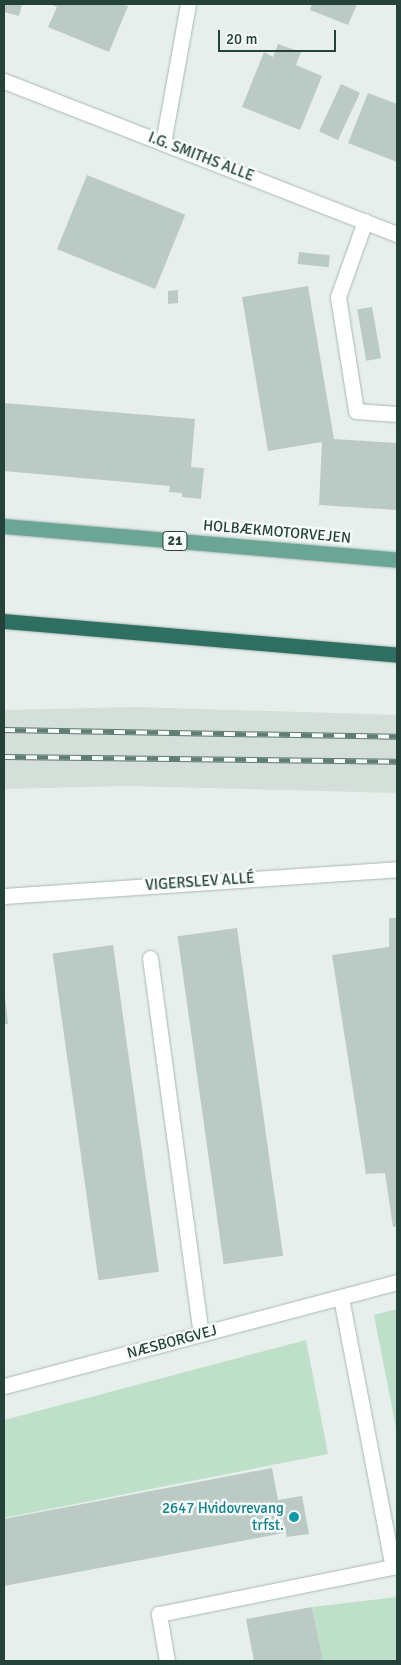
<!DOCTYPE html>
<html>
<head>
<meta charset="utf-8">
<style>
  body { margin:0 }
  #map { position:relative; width:401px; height:1665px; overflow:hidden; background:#e6efeb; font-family:Signika,sans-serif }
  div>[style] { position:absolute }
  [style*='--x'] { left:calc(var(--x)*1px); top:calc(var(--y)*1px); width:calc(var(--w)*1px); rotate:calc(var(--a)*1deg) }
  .built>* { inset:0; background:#d4dfda }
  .green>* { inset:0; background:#bfe0c8 }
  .building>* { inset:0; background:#bbcac4; transform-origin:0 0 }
  .roads { filter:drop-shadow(0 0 1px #a8b8b2) drop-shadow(0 0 1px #a8b8b2) }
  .minor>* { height:15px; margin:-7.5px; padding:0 7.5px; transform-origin:7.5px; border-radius:7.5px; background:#fff }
  .major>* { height:15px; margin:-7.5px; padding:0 7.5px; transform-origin:7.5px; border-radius:7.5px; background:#6aa596 }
  .highway>* { height:15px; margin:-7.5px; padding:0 7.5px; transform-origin:7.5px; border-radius:7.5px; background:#2f6f62 }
  .rail>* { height:5.5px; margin-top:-2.75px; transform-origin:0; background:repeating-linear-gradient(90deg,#f7fbf9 0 11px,#5f7d75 0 22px); box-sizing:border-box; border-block:1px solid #5f7d75 }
  .dots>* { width:14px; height:14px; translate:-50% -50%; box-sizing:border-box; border:2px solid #f7fbf9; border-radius:50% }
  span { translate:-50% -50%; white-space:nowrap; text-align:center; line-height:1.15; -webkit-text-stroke:5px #f7fbf9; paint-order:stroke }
  .shield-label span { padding:1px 4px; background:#f7fbf9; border:1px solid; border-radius:4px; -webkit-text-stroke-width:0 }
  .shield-label { font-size:14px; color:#24423a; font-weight:700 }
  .street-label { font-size:15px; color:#24423a }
  .culture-label { font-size:15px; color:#0d838f }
  .right { translate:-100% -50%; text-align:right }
  .frame { position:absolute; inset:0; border:5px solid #24423a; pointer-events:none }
  .scale { position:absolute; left:218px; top:30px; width:118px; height:22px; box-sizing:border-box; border:2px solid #24423a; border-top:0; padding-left:6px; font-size:15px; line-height:18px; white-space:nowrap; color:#24423a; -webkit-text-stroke:4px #f7fbf9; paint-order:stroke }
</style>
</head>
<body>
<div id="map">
  <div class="built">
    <div style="clip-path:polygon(136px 707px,397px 715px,397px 793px,127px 786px,4px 789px,4px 710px)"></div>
  </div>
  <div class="green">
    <div style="clip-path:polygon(397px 1309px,397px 1433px,374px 1315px)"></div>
    <div style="clip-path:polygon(306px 1340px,328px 1454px,4px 1518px,4px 1420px)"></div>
    <div style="clip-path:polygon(397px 1597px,397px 1661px,323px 1661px,312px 1607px)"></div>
  </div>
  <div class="building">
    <div style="clip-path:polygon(4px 4px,22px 4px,19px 16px,4px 12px)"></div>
    <div style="clip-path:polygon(50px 4px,121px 4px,128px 6px,109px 52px,48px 27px,57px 7px)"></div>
    <div style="clip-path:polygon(312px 4px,357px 4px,348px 25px,310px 10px)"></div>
    <div style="clip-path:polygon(278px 44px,301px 52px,296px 65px,322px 76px,300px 130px,242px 107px,264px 52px,273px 57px)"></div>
    <div style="left:341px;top:84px;width:21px;height:52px;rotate:25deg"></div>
    <div style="clip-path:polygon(368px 93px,397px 104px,397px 162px,348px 143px)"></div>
    <div style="left:87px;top:175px;width:106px;height:80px;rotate:22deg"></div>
    <div style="left:299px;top:252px;width:31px;height:12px;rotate:6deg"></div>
    <div style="clip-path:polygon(308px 286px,334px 439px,397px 443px,397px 510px,319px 505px,322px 442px,268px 451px,242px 297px)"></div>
    <div style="clip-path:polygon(178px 290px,178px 303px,168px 304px,168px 291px)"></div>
    <div style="left:372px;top:307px;width:52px;height:15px;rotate:80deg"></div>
    <div style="clip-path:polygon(4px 403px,195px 419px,191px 467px,204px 468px,201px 499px,182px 497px,182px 493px,169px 492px,170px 486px,4px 471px)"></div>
    <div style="clip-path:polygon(389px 918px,397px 918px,397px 1226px,393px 1227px,385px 1173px,366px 1174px,332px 955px,389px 947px)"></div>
    <div style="left:237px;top:928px;width:331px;height:60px;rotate:82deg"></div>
    <div style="left:113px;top:945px;width:330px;height:61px;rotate:82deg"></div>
    <div style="clip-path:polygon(4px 988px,8px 1024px,4px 1024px)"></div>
    <div style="clip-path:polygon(272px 1468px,278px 1500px,302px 1496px,309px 1534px,287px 1537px,280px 1507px,284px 1533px,4px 1586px,4px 1519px)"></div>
    <div style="clip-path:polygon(312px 1607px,323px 1661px,254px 1661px,246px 1619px)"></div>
  </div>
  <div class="roads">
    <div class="minor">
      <div style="--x:4;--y:81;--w:422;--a:21.3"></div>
      <div style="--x:163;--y:143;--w:141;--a:-79.8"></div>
      <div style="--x:365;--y:221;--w:81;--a:109.6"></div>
      <div style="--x:338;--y:297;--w:115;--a:81"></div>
      <div style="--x:356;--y:411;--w:41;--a:4.2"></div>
      <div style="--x:4;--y:896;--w:394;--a:-3.9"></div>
      <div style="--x:150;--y:958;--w:379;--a:82.3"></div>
      <div style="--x:341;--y:1298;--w:274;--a:79.1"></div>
      <div style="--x:4;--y:1386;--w:407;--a:-14.8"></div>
      <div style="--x:167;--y:1661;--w:48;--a:-99.7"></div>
      <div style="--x:159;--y:1614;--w:243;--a:-11.4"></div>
    </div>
    <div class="major">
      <div style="--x:4;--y:526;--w:394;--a:4.9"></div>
    </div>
    <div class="highway">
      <div style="--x:4;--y:621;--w:394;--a:4.9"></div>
    </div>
  </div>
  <div class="rail">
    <div style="--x:4;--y:730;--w:393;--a:1"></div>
    <div style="--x:4;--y:757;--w:393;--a:0.7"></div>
  </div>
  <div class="dots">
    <div style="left:294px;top:1517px;background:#0f9aa8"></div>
  </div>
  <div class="shield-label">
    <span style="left:175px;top:541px">21</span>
  </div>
  <div class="street-label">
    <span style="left:201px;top:157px;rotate:21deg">I.G. SMITHS ALLE</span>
    <span style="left:277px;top:532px;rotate:5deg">HOLBÆKMOTORVEJEN</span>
    <span style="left:200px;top:882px;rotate:-4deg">VIGERSLEV ALLÉ</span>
    <span style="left:172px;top:1342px;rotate:-15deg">NÆSBORGVEJ</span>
  </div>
  <div class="culture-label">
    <span class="right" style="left:284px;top:1517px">2647 Hvidovrevang<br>trfst.</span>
  </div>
  <div class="frame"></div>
  <div class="scale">20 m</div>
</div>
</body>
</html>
